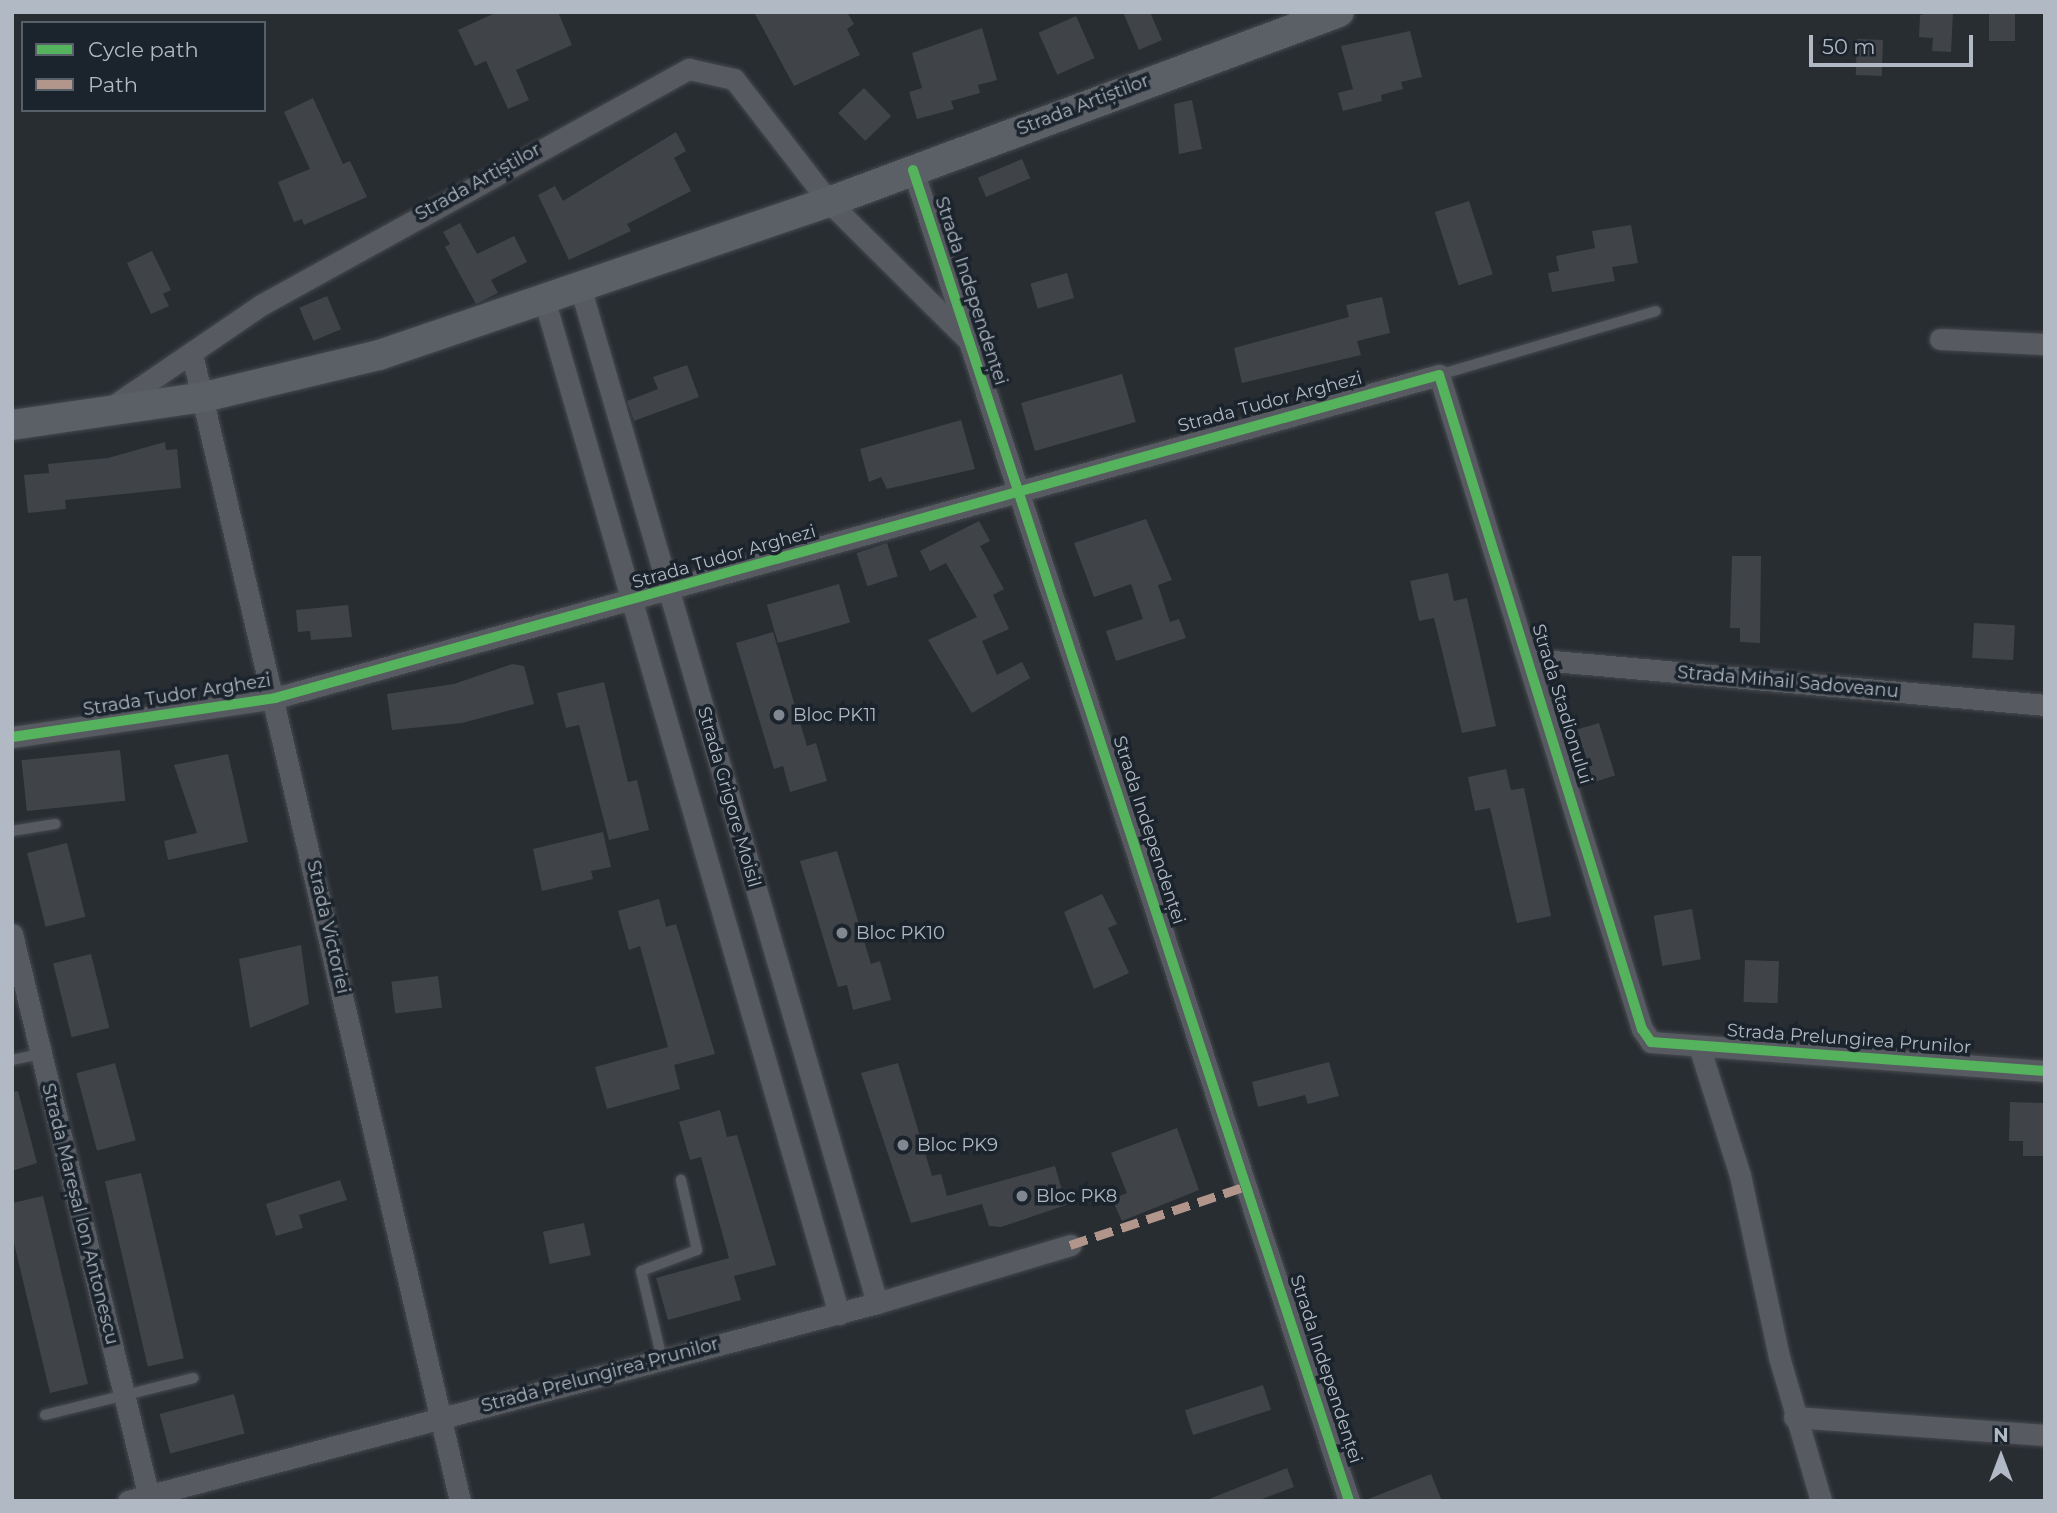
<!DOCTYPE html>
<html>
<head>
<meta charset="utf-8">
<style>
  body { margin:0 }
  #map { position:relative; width:2057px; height:1513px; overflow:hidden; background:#282d32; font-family:Montserrat,sans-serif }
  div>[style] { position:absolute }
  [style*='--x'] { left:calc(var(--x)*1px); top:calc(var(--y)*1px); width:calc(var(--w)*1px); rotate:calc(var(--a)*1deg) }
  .building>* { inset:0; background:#404449; transform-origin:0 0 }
  .roads { filter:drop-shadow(0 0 2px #46494d) drop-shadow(0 0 2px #46494d) }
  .lane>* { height:10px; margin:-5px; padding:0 5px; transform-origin:5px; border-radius:5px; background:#575b61 }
  .street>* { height:21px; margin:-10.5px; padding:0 10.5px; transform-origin:10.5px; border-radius:10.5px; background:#575b61 }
  .secondary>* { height:30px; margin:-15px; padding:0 15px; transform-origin:15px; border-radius:15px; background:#5b5f66 }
  .quiet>* { height:9px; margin-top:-4.5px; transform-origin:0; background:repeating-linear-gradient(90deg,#b2968c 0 18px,transparent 0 27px) }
  .cycleway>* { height:10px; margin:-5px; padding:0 5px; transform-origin:5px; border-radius:5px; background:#56b35d }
  .dots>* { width:19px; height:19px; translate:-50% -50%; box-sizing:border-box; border:4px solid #1b232c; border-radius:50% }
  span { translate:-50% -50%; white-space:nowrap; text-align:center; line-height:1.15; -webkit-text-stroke:7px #1b232c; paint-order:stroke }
  .street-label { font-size:18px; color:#b1b9c4 }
  .poi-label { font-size:18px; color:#b1b9c4 }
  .left { translate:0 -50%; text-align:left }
  .frame { position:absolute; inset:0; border:14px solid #b1b9c4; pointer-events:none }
  .legend { position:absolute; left:21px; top:21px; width:245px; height:91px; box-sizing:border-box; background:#1b232c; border:2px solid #575f69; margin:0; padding:9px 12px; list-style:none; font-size:21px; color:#b1b9c4 }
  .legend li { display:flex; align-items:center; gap:14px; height:35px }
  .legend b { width:35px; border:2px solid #575f69 }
  .north { position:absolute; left:1966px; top:1422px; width:70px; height:70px; -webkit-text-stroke:5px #1b232c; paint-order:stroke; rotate:0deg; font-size:19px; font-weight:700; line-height:28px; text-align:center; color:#b1b9c4 }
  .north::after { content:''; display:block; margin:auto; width:24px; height:32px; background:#b1b9c4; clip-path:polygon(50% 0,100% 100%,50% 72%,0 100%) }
  .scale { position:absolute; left:1809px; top:35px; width:164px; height:32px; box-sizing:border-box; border:4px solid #b1b9c4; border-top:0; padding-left:9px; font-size:21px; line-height:24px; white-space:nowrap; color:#b1b9c4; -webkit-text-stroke:5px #1b232c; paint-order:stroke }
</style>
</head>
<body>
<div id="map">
  <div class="building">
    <div style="clip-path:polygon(497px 12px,558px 12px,572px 45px,516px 70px,529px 100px,508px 109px,486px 61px,475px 66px,458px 30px)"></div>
    <div style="clip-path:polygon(754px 12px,847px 12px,854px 24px,847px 29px,860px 55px,794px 86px)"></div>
    <div style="clip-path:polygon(1123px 12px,1150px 12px,1162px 40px,1139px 50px)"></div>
    <div style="clip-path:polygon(1931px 12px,1953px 12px,1951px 52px,1932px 51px,1933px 38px,1919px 37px,1920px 15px)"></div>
    <div style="left:1989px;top:12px;width:26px;height:29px"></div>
    <div style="left:1076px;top:16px;width:46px;height:41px;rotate:66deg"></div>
    <div style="clip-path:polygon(982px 28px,997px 80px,978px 85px,980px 93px,951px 101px,954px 109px,917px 119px,909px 92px,922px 88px,912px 53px)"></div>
    <div style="clip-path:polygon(1410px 31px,1422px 77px,1401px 82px,1403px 89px,1381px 95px,1382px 101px,1343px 111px,1338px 93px,1353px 89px,1341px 46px)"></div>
    <div style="left:1857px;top:39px;width:26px;height:36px;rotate:2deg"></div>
    <div style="left:864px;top:88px;width:39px;height:36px;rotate:46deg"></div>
    <div style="clip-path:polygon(313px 98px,343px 164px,350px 161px,367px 197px,304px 225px,302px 219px,294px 222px,278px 182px,310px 169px,284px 112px)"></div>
    <div style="clip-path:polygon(1192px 100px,1202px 149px,1179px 154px,1174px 104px)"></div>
    <div style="clip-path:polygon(676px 132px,686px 151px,674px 158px,691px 191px,627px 224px,631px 231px,569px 260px,538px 195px,555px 186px,563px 201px)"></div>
    <div style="left:1022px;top:159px;width:21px;height:48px;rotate:67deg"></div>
    <div style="left:1469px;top:201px;width:77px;height:36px;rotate:72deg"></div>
    <div style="clip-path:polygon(460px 223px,477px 254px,514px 236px,527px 262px,491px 280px,498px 293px,476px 304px,445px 247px,450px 244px,443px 232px)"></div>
    <div style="clip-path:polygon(1631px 225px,1638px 263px,1612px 267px,1615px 281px,1552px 292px,1548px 273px,1559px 271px,1556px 256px,1595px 248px,1592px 231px)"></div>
    <div style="clip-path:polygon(152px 251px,171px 290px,163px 294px,169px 306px,151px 314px,127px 263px)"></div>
    <div style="left:1067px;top:273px;width:26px;height:38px;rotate:74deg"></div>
    <div style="left:327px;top:296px;width:36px;height:30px;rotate:67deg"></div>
    <div style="clip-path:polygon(1382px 297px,1390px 333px,1357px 341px,1361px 355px,1242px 383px,1234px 348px,1349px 317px,1346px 305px)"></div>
    <div style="clip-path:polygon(687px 365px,699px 397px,634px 421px,627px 401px,658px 389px,653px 377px)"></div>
    <div style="left:1122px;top:374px;width:50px;height:105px;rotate:74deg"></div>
    <div style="clip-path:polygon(961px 420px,975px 469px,887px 489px,881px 477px,869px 482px,860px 449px)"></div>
    <div style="clip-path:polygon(165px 442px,166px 450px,177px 449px,181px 488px,65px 500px,66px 509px,28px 513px,24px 475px,49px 473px,48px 464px,108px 458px)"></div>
    <div style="clip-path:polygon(1146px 519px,1172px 580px,1158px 585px,1170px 622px,1179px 619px,1186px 638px,1116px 661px,1106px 631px,1143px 619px,1131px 584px,1094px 597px,1074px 543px)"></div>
    <div style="clip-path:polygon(979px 521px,990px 541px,980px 546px,1004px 589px,993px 595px,1009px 629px,982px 641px,997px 675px,1022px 662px,1030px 678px,972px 713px,928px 640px,977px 617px,946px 563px,930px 571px,920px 551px)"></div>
    <div style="left:887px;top:543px;width:35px;height:32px;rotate:72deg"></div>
    <div style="clip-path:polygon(1732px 556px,1761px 556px,1760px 643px,1740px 642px,1740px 628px,1730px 628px)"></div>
    <div style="clip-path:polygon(1448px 573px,1454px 601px,1467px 598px,1496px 726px,1462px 733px,1434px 618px,1419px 621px,1410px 581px)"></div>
    <div style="left:839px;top:584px;width:40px;height:75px;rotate:74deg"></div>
    <div style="clip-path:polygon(348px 605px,352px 637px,311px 640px,310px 631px,298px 632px,296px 610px)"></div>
    <div style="left:1974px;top:623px;width:41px;height:35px;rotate:3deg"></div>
    <div style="clip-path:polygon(773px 632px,807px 746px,816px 743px,827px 781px,790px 792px,783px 766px,774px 769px,736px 643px)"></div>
    <div style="clip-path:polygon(512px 664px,524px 666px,534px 704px,462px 723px,392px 730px,387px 694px,454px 684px)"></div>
    <div style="clip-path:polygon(604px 682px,628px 782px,637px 780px,649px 830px,609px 840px,579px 725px,566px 728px,557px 693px)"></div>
    <div style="left:1599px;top:723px;width:55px;height:32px;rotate:73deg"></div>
    <div style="left:120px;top:750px;width:51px;height:99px;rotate:84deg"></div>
    <div style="clip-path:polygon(228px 754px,248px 842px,168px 860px,164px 841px,197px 833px,174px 765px)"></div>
    <div style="clip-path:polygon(1506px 769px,1511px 790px,1524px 788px,1551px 916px,1517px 923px,1490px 808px,1475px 811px,1468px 777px)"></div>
    <div style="clip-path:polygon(603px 832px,611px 867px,591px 871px,593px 879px,542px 891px,533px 849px)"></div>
    <div style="left:67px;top:843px;width:76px;height:41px;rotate:76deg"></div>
    <div style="clip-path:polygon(837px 851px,871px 964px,880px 961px,891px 1000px,853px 1010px,847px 985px,838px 987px,800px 861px)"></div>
    <div style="clip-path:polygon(1102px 894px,1117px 924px,1108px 928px,1129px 973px,1094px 989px,1064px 912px)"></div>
    <div style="clip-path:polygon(659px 899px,666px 927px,676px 924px,715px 1054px,674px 1065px,680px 1089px,607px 1109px,595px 1067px,668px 1047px,640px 946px,629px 950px,618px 911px)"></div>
    <div style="left:1692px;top:909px;width:51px;height:39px;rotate:80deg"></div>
    <div style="clip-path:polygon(301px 945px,309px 1004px,250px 1028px,239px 959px)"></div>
    <div style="left:91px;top:954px;width:76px;height:39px;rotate:76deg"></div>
    <div style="left:1745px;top:960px;width:34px;height:42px;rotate:2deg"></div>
    <div style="left:438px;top:976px;width:32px;height:47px;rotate:83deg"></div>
    <div style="clip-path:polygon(1329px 1062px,1339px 1096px,1308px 1104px,1305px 1095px,1258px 1107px,1252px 1082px)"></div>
    <div style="left:115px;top:1063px;width:80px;height:40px;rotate:75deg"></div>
    <div style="clip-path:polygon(898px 1063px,932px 1176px,941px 1174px,947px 1196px,1055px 1166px,1066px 1205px,1001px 1227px,989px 1226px,982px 1204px,911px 1223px,861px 1073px)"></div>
    <div style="clip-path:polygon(18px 1091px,37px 1163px,12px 1171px,12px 1092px)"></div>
    <div style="clip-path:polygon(2010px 1102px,2045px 1103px,2045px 1156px,2023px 1156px,2023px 1141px,2009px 1141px)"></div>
    <div style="clip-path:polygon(720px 1110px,727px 1137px,737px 1135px,776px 1265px,734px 1276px,741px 1300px,668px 1320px,656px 1278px,729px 1258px,701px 1157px,690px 1160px,679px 1122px)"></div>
    <div style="clip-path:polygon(1177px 1128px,1199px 1190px,1122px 1221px,1112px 1199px,1127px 1193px,1111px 1153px)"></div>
    <div style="left:141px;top:1173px;width:190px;height:37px;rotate:77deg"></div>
    <div style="clip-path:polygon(340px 1180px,347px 1200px,299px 1215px,303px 1228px,276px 1236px,266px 1204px)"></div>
    <div style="clip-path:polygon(43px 1196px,88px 1384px,50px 1393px,12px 1235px,12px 1203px)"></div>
    <div style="left:584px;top:1223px;width:33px;height:42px;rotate:78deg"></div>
    <div style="left:1263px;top:1385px;width:26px;height:82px;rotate:72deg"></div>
    <div style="left:234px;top:1394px;width:41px;height:77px;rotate:75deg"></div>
    <div style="clip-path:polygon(1287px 1468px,1294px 1487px,1257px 1501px,1204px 1501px)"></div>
    <div style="clip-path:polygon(1431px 1474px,1442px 1501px,1367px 1501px,1366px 1500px)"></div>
  </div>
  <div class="roads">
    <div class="lane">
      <div style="--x:1439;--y:375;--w:226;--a:-16.4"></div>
      <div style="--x:12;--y:831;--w:44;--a:-9.2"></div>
      <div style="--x:12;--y:1060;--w:30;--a:-12"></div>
      <div style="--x:662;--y:1359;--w:90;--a:-103.4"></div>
      <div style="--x:641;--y:1271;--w:60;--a:-20.6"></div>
      <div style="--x:697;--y:1250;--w:72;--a:-102.9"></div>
      <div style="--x:45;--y:1415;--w:153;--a:-14"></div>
    </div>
    <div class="street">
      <div style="--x:913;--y:170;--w:1401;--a:71.86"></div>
      <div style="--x:581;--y:290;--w:1055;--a:73.71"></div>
      <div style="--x:545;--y:302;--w:1054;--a:73.8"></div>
      <div style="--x:1940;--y:339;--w:105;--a:2.7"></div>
      <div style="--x:192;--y:354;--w:1178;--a:76.85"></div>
      <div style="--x:113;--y:406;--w:179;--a:-34.3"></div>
      <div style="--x:261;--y:305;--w:489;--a:-28.9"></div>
      <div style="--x:689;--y:69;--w:46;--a:12.5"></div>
      <div style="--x:734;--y:79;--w:155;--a:52.3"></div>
      <div style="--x:829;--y:202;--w:193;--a:44.8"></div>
      <div style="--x:1531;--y:659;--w:516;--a:5.11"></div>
      <div style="--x:12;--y:737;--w:266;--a:-8.4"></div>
      <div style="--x:275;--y:698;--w:1208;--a:-15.51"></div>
      <div style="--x:1439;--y:375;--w:685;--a:72.76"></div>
      <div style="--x:1642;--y:1029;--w:16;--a:55"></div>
      <div style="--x:1651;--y:1042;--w:395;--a:4.2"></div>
      <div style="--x:12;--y:934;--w:575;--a:76.33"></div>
      <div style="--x:1699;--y:1046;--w:135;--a:72.4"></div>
      <div style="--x:1740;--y:1175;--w:186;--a:77.9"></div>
      <div style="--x:1779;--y:1357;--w:150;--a:73.7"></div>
      <div style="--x:1794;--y:1417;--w:252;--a:4.1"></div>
      <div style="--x:128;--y:1501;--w:775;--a:-14.81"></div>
      <div style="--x:877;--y:1303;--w:202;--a:-16.7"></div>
    </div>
    <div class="secondary">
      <div style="--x:12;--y:425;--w:194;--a:-8.3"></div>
      <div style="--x:204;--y:397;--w:180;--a:-13.5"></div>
      <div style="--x:379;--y:355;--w:475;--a:-18.8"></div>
      <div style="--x:829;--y:202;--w:544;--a:-20.43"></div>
    </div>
  </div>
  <div class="quiet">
    <div style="--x:1070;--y:1245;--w:189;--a:-18.5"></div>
  </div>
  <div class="cycleway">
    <div style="--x:913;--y:170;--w:1401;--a:71.86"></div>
    <div style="--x:12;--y:737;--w:266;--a:-8.4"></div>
    <div style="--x:275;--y:698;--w:1208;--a:-15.51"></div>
    <div style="--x:1439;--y:375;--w:685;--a:72.76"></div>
    <div style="--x:1642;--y:1029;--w:16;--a:55"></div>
    <div style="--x:1651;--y:1042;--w:395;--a:4.2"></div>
  </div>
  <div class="dots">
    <div style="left:779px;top:715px;background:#818891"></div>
    <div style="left:842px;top:933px;background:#818891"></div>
    <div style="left:903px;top:1145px;background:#818891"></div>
    <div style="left:1022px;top:1196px;background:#818891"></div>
  </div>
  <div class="street-label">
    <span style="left:1083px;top:105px;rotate:-21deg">Strada Artiștilor</span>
    <span style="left:478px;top:182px;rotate:-29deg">Strada Artiștilor</span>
    <span style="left:971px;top:291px;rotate:72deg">Strada Independenței</span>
    <span style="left:1270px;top:402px;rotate:-15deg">Strada Tudor Arghezi</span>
    <span style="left:724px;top:557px;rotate:-16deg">Strada Tudor Arghezi</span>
    <span style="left:1788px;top:682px;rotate:5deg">Strada Mihail Sadoveanu</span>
    <span style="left:177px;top:695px;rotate:-9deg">Strada Tudor Arghezi</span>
    <span style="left:1562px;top:704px;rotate:73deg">Strada Stadionului</span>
    <span style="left:729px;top:797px;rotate:74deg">Strada Grigore Moisil</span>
    <span style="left:1149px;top:830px;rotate:72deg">Strada Independenței</span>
    <span style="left:328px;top:927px;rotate:77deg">Strada Victoriei</span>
    <span style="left:1849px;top:1039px;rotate:4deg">Strada Prelungirea Prunilor</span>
    <span style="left:80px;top:1214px;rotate:76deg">Strada Mareșal Ion Antonescu</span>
    <span style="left:1326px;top:1369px;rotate:72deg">Strada Independenței</span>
    <span style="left:600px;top:1375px;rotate:-15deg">Strada Prelungirea Prunilor</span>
  </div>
  <div class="poi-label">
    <span class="left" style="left:793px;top:715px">Bloc PK11</span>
    <span class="left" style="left:856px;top:933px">Bloc PK10</span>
    <span class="left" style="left:917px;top:1145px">Bloc PK9</span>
    <span class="left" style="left:1036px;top:1196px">Bloc PK8</span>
  </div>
  <div class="frame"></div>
  <ul class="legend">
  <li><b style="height:9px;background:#56b35d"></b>Cycle path</li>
  <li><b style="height:9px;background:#b2968c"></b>Path</li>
  </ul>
  <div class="north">N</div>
  <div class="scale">50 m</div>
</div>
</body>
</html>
